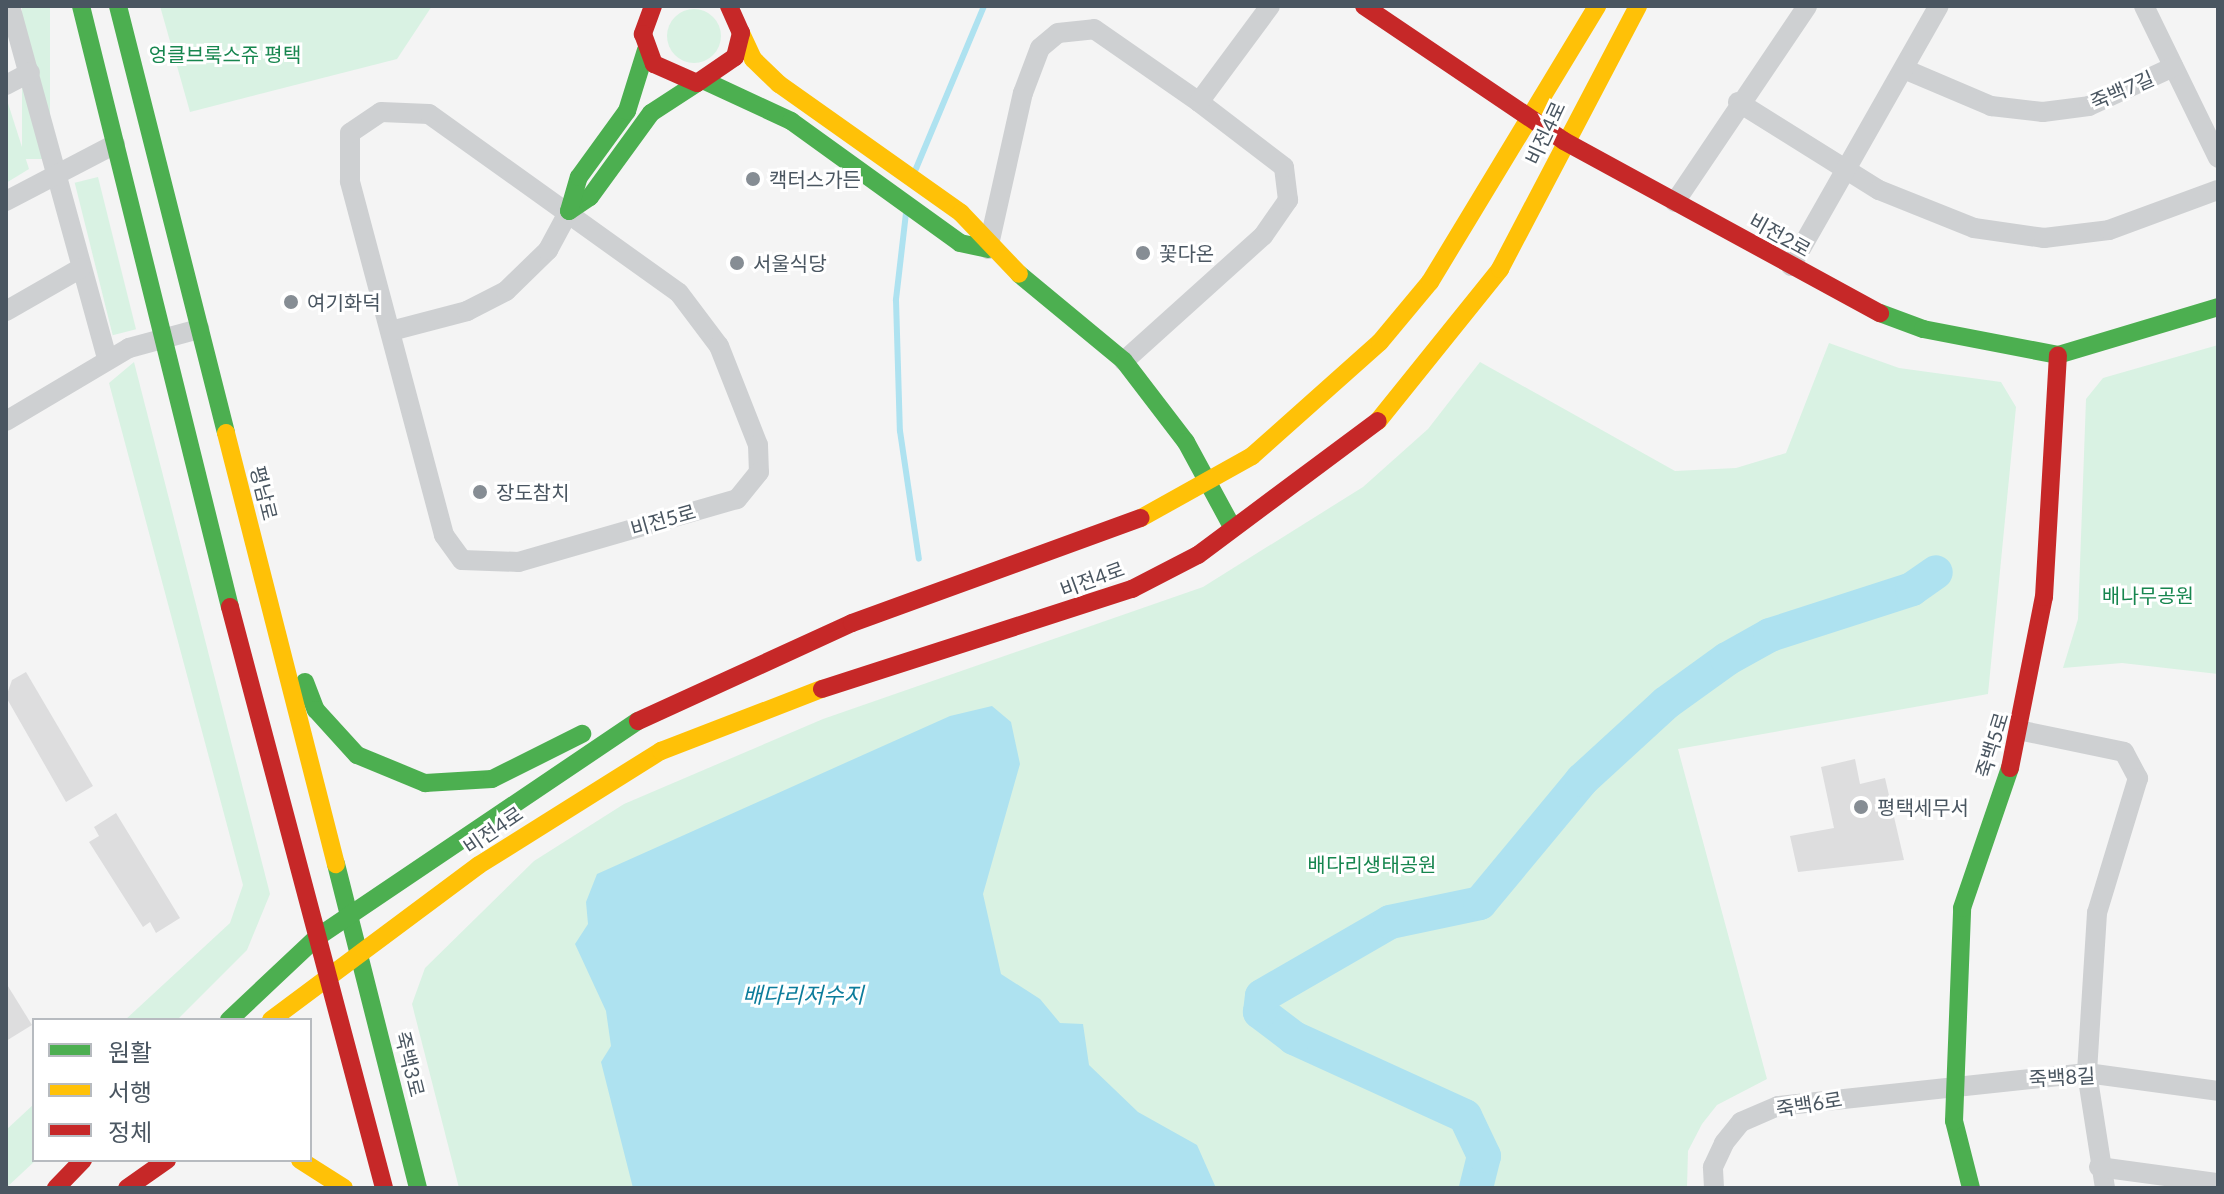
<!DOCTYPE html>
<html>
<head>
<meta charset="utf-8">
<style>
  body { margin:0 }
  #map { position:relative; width:2224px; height:1194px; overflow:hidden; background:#f4f4f4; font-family:Lato,"Noto Sans KR",sans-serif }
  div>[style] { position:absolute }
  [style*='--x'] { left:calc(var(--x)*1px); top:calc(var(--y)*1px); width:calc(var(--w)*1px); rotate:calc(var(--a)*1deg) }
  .green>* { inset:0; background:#d9f2e3; transform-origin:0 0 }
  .round { border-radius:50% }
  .water>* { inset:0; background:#aee2f0 }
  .stream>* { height:6px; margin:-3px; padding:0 3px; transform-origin:3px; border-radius:3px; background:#aee2f0 }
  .river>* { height:34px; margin:-17px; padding:0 17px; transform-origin:17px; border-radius:17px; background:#aee2f0 }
  .building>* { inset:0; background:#ddddde }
  .street>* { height:20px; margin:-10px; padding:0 10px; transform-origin:10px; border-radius:10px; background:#ced0d2 }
  .fast>* { height:18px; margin:-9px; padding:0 9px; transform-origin:9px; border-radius:9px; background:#4caf50 }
  .slow>* { height:18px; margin:-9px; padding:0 9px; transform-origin:9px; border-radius:9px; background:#ffc107 }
  .jam>* { height:18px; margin:-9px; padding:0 9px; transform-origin:9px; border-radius:9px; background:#c62828 }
  .dots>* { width:22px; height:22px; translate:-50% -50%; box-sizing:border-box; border:4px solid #fff; border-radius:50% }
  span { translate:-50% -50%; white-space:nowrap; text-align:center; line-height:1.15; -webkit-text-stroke:6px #fff; paint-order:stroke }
  .park-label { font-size:20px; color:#17864f }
  .street-label { font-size:20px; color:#4a5661 }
  .poi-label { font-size:20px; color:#4a5661 }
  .left { translate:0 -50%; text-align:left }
  .water-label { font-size:22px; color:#0c7c9b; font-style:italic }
  .frame { position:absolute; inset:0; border:8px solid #4a5661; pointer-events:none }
  .legend { position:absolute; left:32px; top:1018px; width:280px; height:144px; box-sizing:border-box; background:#fff; border:2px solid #b7bbc0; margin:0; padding:10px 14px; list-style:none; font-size:24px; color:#4a5661 }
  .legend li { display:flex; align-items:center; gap:16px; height:40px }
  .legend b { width:40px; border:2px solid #b7bbc0 }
</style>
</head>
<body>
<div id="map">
  <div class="green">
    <div style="left:22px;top:6px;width:28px;height:153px"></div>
    <div style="clip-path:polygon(160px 6px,432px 6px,397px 59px,190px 112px)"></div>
    <div class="round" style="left:667px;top:9px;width:54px;height:54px"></div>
    <div style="clip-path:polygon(6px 97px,29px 169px,6px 183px)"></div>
    <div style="left:98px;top:177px;width:157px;height:24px;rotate:76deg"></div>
    <div style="clip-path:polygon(1829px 343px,1899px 368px,2001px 382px,2016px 407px,1988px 694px,1678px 749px,1767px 1079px,1717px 1105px,1702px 1124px,1688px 1151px,1687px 1188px,459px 1188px,412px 1004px,425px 968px,534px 861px,624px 804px,823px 719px,1203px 587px,1363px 487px,1428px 429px,1480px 362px,1675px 471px,1736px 468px,1786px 453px)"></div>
    <div style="clip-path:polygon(2218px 345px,2218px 674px,2122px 663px,2063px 668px,2078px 619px,2086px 399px,2103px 378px)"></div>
    <div style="clip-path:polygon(134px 362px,270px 894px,247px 950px,177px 1020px,125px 1020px,230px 923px,243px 885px,109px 383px)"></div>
    <div style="clip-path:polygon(34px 1104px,36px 1160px,6px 1188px,6px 1130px)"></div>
  </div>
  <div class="water">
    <div style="clip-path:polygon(992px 706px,1011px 722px,1020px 764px,983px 894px,1001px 974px,1040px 999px,1060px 1023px,1083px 1024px,1089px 1065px,1138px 1112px,1197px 1145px,1216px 1188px,633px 1188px,601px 1062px,611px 1046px,606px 1011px,575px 944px,588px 924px,586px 902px,597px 874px,950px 716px)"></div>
  </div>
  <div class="stream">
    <div style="--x:915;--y:171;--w:179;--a:-67.3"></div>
    <div style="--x:906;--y:213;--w:88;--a:96.6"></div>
    <div style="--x:896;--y:300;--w:131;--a:88.3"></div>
    <div style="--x:900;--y:431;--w:129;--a:81.6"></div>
  </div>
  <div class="river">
    <div style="--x:1476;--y:1188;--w:33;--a:-76"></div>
    <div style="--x:1484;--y:1156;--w:44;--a:-115.4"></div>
    <div style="--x:1465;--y:1116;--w:188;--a:-155.5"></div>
    <div style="--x:1294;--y:1038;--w:43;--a:-142.6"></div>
    <div style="--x:1260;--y:1012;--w:16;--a:-83"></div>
    <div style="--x:1262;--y:996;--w:148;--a:-30"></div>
    <div style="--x:1390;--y:922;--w:92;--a:-11.9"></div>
    <div style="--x:1480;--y:903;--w:160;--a:-50.3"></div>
    <div style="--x:1582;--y:780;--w:114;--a:-42.5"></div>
    <div style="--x:1666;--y:703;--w:75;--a:-35.8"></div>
    <div style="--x:1727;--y:659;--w:49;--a:-29.2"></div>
    <div style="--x:1770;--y:635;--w:149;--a:-17.9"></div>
    <div style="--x:1912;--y:589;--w:29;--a:-35"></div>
  </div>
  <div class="building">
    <div style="clip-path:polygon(26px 672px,93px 786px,66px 802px,6px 697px,12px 680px)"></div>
    <div style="clip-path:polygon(1855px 759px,1860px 784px,1885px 778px,1904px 860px,1798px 872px,1790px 836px,1834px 828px,1821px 767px)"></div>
    <div style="clip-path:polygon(116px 813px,180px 918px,156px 933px,150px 922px,143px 927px,89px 842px,99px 836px,94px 827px)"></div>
    <div style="clip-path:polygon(6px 983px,32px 1025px,6px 1041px)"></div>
  </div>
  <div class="street">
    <div style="--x:10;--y:6;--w:366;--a:74.6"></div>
    <div style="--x:2144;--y:6;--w:169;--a:64"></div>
    <div style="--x:1904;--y:69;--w:95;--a:23"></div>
    <div style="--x:1991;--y:106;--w:52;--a:6.6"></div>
    <div style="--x:2043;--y:112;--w:46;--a:-7.4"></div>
    <div style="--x:2089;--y:106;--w:93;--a:-24.9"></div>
    <div style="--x:6;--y:85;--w:27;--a:-28"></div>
    <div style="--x:1738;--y:102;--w:166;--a:32"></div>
    <div style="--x:1879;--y:190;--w:102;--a:21.8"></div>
    <div style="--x:1974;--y:228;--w:71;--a:8.1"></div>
    <div style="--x:2044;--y:238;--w:65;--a:-7"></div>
    <div style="--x:2109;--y:230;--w:116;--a:-20.2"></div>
    <div style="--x:381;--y:112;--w:48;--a:2.4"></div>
    <div style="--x:429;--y:114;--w:307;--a:35.6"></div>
    <div style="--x:679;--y:293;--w:66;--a:53"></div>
    <div style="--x:719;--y:346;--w:106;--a:68.5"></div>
    <div style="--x:758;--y:445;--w:27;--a:88"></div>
    <div style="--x:759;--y:472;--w:35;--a:129"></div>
    <div style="--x:737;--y:499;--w:227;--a:163.9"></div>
    <div style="--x:519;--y:562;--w:57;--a:-178"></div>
    <div style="--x:462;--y:560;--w:31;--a:-126"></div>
    <div style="--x:444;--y:535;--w:366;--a:-104.9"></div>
    <div style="--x:350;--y:181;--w:48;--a:-90"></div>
    <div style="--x:350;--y:133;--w:37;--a:-34"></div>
    <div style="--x:6;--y:201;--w:123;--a:-27.6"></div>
    <div style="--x:1675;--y:202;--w:236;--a:-56"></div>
    <div style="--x:988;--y:249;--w:160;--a:-77.4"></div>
    <div style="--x:1023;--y:93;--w:48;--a:-69.3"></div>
    <div style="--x:1040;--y:48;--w:23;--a:-40"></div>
    <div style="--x:1058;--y:33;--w:36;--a:-6"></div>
    <div style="--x:1094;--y:29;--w:128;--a:34.8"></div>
    <div style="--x:1791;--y:266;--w:299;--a:-60.4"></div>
    <div style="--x:6;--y:311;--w:86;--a:-29.8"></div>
    <div style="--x:391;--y:331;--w:79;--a:-14.7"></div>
    <div style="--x:467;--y:311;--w:44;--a:-27.1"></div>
    <div style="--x:506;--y:291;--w:59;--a:-44.3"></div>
    <div style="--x:548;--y:250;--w:44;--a:-61.7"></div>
    <div style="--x:1124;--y:361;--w:187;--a:-42"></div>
    <div style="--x:1263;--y:236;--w:44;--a:-55.2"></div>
    <div style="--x:1288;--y:200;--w:33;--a:-97"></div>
    <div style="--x:1284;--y:167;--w:107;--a:-142.6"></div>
    <div style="--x:1199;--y:102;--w:119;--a:-53.5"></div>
    <div style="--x:6;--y:421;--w:143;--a:-30.7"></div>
    <div style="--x:129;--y:348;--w:73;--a:-15.2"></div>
    <div style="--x:2023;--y:731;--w:103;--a:11.7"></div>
    <div style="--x:2124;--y:752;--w:30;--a:62"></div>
    <div style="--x:2138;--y:778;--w:141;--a:106.9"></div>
    <div style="--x:2097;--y:913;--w:160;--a:93.6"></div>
    <div style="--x:2087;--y:1073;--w:116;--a:81.1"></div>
    <div style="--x:2099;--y:1167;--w:120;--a:7.7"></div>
    <div style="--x:1714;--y:1188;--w:21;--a:-93"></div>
    <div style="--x:1713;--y:1167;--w:26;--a:-65"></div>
    <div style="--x:1724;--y:1143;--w:27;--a:-51"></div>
    <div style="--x:1741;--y:1122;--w:40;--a:-23.4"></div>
    <div style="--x:1778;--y:1106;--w:311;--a:-6.1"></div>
    <div style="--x:2087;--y:1073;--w:132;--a:7.8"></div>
  </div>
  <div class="fast">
    <div style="--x:81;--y:6;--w:619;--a:76.08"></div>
    <div style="--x:118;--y:6;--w:440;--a:75.8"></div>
    <div style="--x:705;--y:81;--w:95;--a:24.9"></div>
    <div style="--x:791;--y:121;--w:208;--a:35.8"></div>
    <div style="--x:960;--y:243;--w:29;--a:12"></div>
    <div style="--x:569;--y:211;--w:25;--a:-34"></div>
    <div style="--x:590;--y:197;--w:104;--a:-54"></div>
    <div style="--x:651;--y:113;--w:55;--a:-33.1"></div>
    <div style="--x:569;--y:211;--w:35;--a:-74"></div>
    <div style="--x:579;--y:177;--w:82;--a:-54"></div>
    <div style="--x:627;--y:111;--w:64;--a:-72.7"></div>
    <div style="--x:1019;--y:274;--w:136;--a:39.6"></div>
    <div style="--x:1124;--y:361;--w:102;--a:52.6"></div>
    <div style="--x:1186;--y:442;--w:94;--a:61.5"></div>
    <div style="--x:1880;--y:313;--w:46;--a:20.4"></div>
    <div style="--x:1923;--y:329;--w:137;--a:10.9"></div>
    <div style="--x:2058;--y:355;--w:167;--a:-16.7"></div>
    <div style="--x:305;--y:682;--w:30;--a:69"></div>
    <div style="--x:316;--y:710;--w:61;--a:47.7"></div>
    <div style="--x:357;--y:755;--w:74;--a:22.4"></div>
    <div style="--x:425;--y:783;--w:67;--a:-3.4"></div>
    <div style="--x:492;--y:779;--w:101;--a:-26.6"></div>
    <div style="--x:336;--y:864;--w:334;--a:75.8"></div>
    <div style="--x:229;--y:1020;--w:120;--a:-43.3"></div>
    <div style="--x:316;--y:938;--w:388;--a:-34"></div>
    <div style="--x:1971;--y:1188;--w:69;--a:-104.2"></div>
    <div style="--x:1954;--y:1121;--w:213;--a:-87.8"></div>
    <div style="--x:1962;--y:908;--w:148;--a:-71.1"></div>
  </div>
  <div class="slow">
    <div style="--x:741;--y:33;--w:29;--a:65"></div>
    <div style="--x:753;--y:59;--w:36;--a:44"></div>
    <div style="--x:779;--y:84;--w:223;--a:35.3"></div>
    <div style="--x:961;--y:213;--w:84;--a:46.4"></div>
    <div style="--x:1378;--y:421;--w:195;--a:-51.2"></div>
    <div style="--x:1500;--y:269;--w:297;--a:-62.3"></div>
    <div style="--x:226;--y:433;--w:445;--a:75.7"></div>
    <div style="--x:1141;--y:518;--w:127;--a:-29.2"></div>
    <div style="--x:1252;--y:456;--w:171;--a:-41.7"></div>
    <div style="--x:1380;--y:342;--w:78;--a:-50.2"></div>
    <div style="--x:1430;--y:282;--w:323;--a:-58.8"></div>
    <div style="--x:271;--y:1020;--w:259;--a:-36.7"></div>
    <div style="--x:479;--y:865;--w:215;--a:-32.1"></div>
    <div style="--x:661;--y:751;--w:173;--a:-21.1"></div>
    <div style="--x:300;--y:1160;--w:52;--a:32.5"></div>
  </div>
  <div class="jam">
    <div style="--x:653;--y:6;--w:30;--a:110"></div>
    <div style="--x:643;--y:34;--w:32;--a:70"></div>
    <div style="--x:654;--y:64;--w:47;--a:23.8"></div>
    <div style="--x:697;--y:83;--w:46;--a:-34.4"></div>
    <div style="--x:735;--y:57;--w:25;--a:-76"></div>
    <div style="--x:741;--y:33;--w:30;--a:-114"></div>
    <div style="--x:1364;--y:6;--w:241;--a:34"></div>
    <div style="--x:1564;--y:141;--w:360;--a:28.6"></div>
    <div style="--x:230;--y:607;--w:601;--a:75.15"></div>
    <div style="--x:822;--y:689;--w:326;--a:-17.9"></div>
    <div style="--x:1132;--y:589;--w:74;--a:-27.3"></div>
    <div style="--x:1198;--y:555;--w:224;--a:-36.7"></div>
    <div style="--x:638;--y:721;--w:235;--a:-24.6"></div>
    <div style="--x:852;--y:623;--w:307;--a:-20"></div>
    <div style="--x:2010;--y:768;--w:174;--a:-78.8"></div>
    <div style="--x:2044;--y:597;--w:242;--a:-86.7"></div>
    <div style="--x:56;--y:1188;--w:39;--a:-46"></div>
    <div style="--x:127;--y:1188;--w:49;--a:-35"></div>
  </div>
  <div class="dots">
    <div style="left:753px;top:179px;background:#868d94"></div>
    <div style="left:1143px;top:253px;background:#868d94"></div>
    <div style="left:737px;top:263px;background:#868d94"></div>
    <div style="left:291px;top:302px;background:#868d94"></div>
    <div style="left:480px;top:492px;background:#868d94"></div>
    <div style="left:1861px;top:807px;background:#868d94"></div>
  </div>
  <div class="park-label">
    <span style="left:225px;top:54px">엉클브룩스쥬 평택</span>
    <span style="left:2148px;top:595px">배나무공원</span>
    <span style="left:1372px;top:864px">배다리생태공원</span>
  </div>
  <div class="street-label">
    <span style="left:2122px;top:90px;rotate:-23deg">죽백7길</span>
    <span style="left:1545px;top:133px;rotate:-65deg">비전4로</span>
    <span style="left:1780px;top:235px;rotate:29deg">비전2로</span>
    <span style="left:264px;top:493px;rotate:76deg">평남로</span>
    <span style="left:663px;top:520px;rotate:-16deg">비전5로</span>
    <span style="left:1092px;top:579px;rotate:-20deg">비전4로</span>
    <span style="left:1992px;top:745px;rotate:-73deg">죽백5로</span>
    <span style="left:493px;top:830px;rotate:-34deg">비전4로</span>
    <span style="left:410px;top:1064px;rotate:76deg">죽백3로</span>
    <span style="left:2062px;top:1077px;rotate:-3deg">죽백8길</span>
    <span style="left:1809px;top:1104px;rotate:-9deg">죽백6로</span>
  </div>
  <div class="poi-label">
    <span class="left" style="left:769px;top:179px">캑터스가든</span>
    <span class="left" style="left:1159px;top:253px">꽃다온</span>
    <span class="left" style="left:753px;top:263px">서울식당</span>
    <span class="left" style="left:307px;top:302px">여기화덕</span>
    <span class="left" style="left:496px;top:492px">장도참치</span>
    <span class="left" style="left:1877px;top:807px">평택세무서</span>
  </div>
  <div class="water-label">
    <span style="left:803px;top:995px">배다리저수지</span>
  </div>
  <div class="frame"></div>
  <ul class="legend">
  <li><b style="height:10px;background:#4caf50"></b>원활</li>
  <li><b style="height:10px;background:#ffc107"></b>서행</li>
  <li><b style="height:10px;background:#c62828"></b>정체</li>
  </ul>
</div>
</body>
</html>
